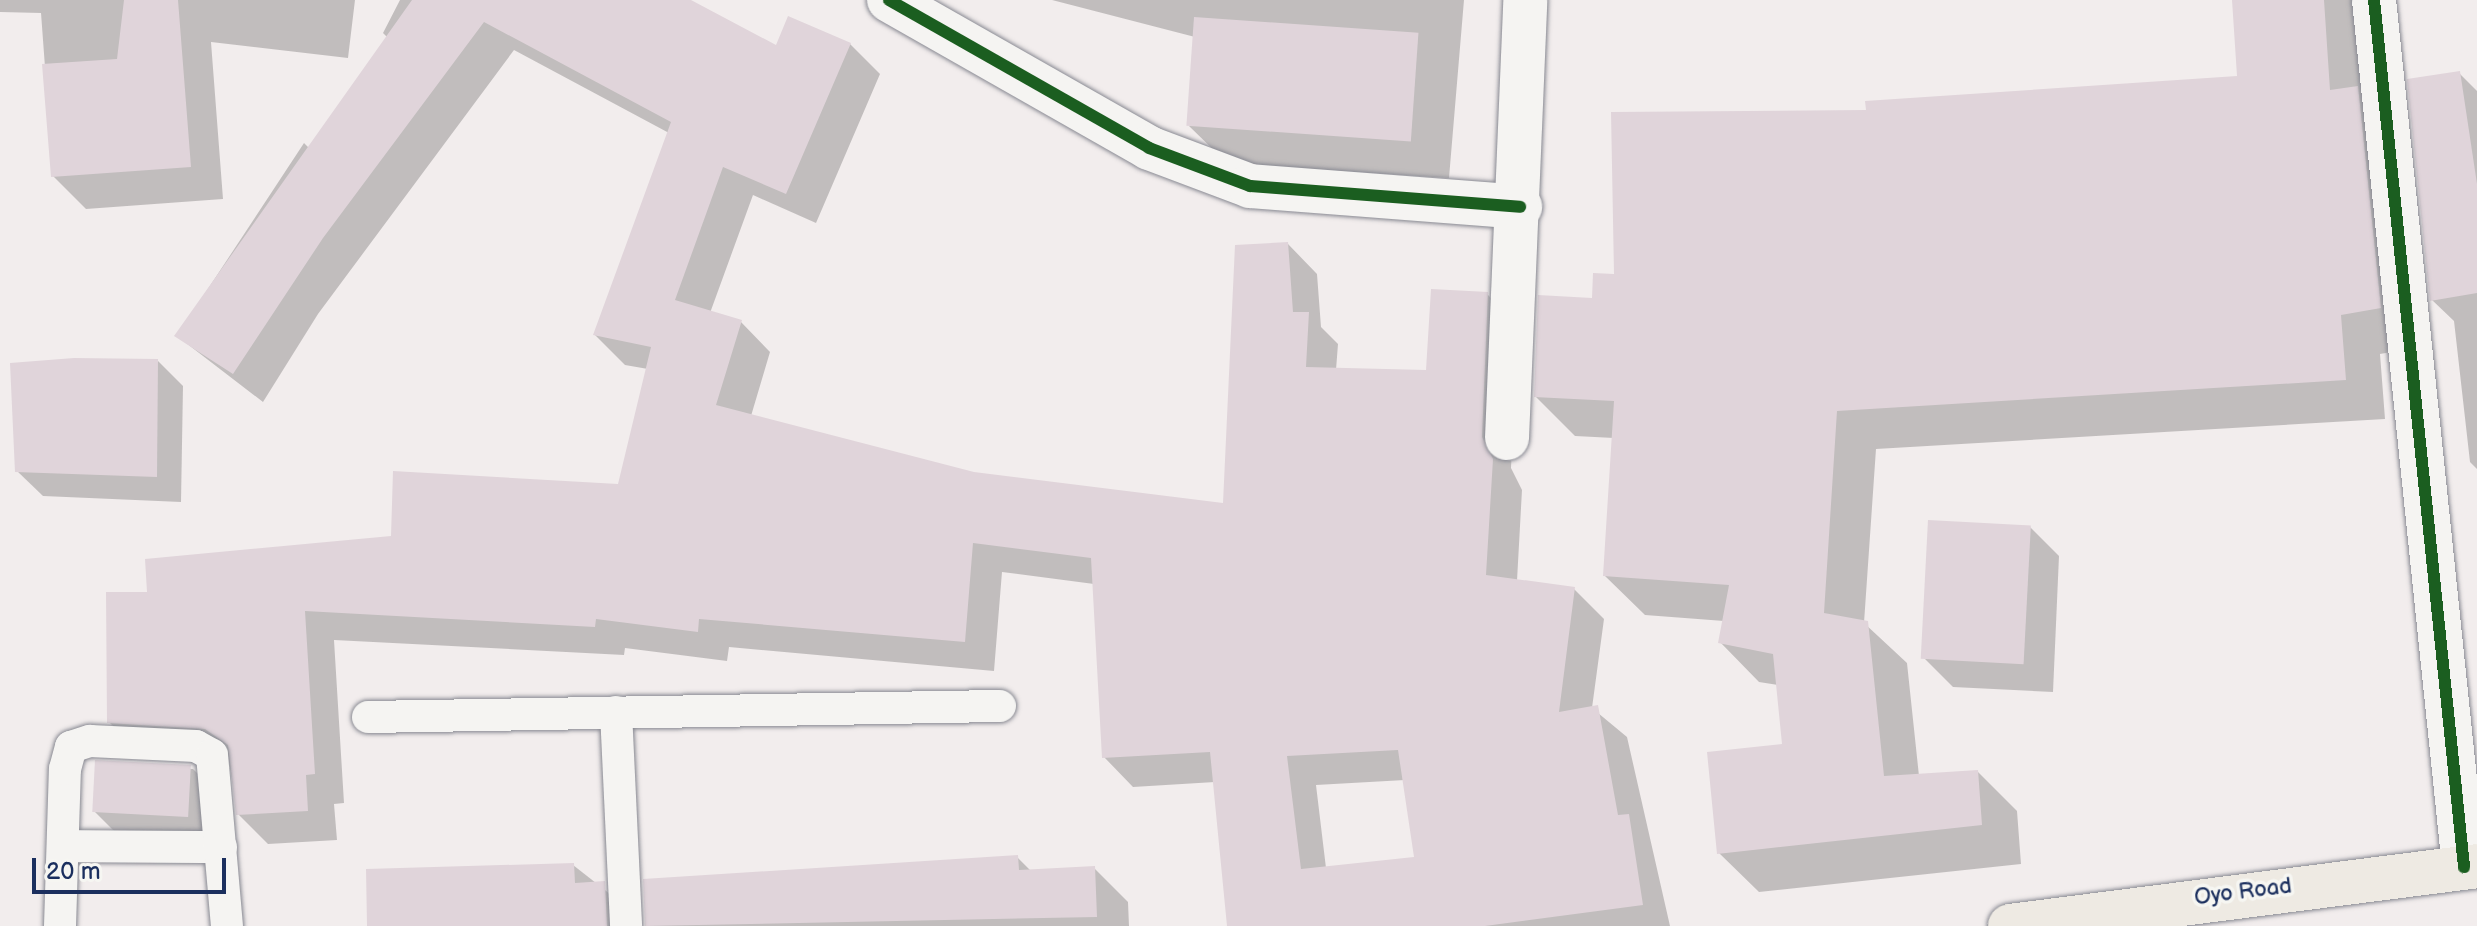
<!DOCTYPE html>
<html>
<head>
<meta charset="utf-8">
<style>
  body { margin:0 }
  #map { position:relative; width:2477px; height:926px; overflow:hidden; background:#f2eded; font-family:"Balsamiq Sans",sans-serif }
  div>[style] { position:absolute }
  [style*='--x'] { left:calc(var(--x)*1px); top:calc(var(--y)*1px); width:calc(var(--w)*1px); rotate:calc(var(--a)*1deg) }
  .shadow>* { inset:0; background:#0003 }
  .building>* { inset:0; background:#e0d4da; transform-origin:0 0 }
  .roads { filter:drop-shadow(0 0 2px #888992) drop-shadow(0 0 2px #888992) }
  .lane>* { height:32px; margin:-16px; padding:0 16px; transform-origin:16px; border-radius:16px; background:#f5f4f2 }
  .street>* { height:44px; margin:-22px; padding:0 22px; transform-origin:22px; border-radius:22px; background:#f5f4f2 }
  .highway>* { height:44px; margin:-22px; padding:0 22px; transform-origin:22px; border-radius:22px; background:#eeeae3 }
  .cycleway>* { height:12px; margin:-6px; padding:0 6px; transform-origin:6px; border-radius:6px; background:#1b5e20 }
  span { translate:-50% -50%; white-space:nowrap; text-align:center; line-height:1.15; -webkit-text-stroke:7px #f6f6f2; paint-order:stroke }
  .street-label { font-size:22px; color:#1b2f5e }
  .scale { position:absolute; left:32px; top:858px; width:194px; height:36px; box-sizing:border-box; border:4px solid #1b2f5e; border-top:0; padding-left:10px; font-size:24px; line-height:28px; white-space:nowrap; color:#1b2f5e; -webkit-text-stroke:6px #f6f6f2; paint-order:stroke }
</style>
</head>
<body>
<div id="map">
  <div class="shadow">
    <div style="clip-path:polygon(0 0,355px 0,348px 58px,211px 42px,223px 199px,86px 209px,53px 176px,41px 13px,0 12px)"></div>
    <div style="clip-path:polygon(evenodd,400px 0,686px 0,777px 48px,850px 44px,880px 74px,816px 223px,753px 195px,710px 313px,741px 322px,770px 352px,751px 416px,974px 474px,1225px 505px,1288px 244px,1317px 274px,1321px 327px,1338px 344px,1336px 370px,1428px 372px,1487px 294px,1517px 324px,1511px 468px,1522px 490px,1517px 581px,1574px 589px,1604px 619px,1592px 708px,1627px 737px,1670px 926px,1229px 926px,1215px 782px,1133px 787px,1104px 757px,1094px 584px,1002px 572px,994px 671px,729px 647px,727px 661px,625px 648px,624px 655px,334px 640px,344px 803px,334px 804px,337px 840px,268px 844px,238px 814px,228px 756px,139px 752px,109px 722px,149px 594px,619px 486px,648px 369px,625px 365px,595px 335px,669px 133px,514px 50px,318px 314px,263px 402px,177px 336px,304px 143px,319px 158px,387px 37px,383px 33px,400px 0,1405px 780px,1416px 859px,1326px 868px,1316px 785px,1405px 780px)"></div>
    <div style="clip-path:polygon(1052px 0,1464px 0,1449px 178px,1228px 164px,1189px 126px,1195px 37px)"></div>
    <div style="clip-path:polygon(2234px 0,2360px 0,2419px 347px,2380px 354px,2385px 419px,1876px 449px,1864px 623px,1907px 663px,1919px 776px,1978px 772px,2017px 811px,2021px 864px,1759px 892px,1719px 853px,1784px 746px,1778px 685px,1759px 682px,1720px 642px,1724px 621px,1645px 615px,1605px 576px,1614px 438px,1575px 436px,1536px 397px,1616px 276px,1868px 112px,2239px 78px)"></div>
    <div style="clip-path:polygon(2459px 73px,2477px 91px,2477px 469px,2470px 462px,2454px 321px,2432px 300px)"></div>
    <div style="clip-path:polygon(158px 361px,183px 386px,181px 502px,43px 496px,17px 471px)"></div>
    <div style="clip-path:polygon(2030px 527px,2059px 556px,2053px 692px,1953px 687px,1924px 658px)"></div>
    <div style="clip-path:polygon(97px 762px,193px 769px,222px 798px,226px 843px,124px 841px,95px 812px)"></div>
    <div style="clip-path:polygon(1017px 857px,1031px 871px,1094px 868px,1128px 902px,1129px 926px,647px 926px,645px 880px)"></div>
    <div style="clip-path:polygon(573px 865px,633px 912px,634px 926px,369px 926px)"></div>
  </div>
  <div class="building">
    <div style="clip-path:polygon(124px 0,178px 0,191px 167px,51px 177px,42px 64px,117px 59px)"></div>
    <div style="clip-path:polygon(evenodd,412px 0,691px 0,776px 45px,788px 16px,851px 43px,786px 194px,723px 167px,675px 300px,742px 320px,716px 405px,974px 472px,1223px 503px,1235px 245px,1288px 242px,1293px 312px,1309px 312px,1306px 367px,1426px 370px,1431px 289px,1488px 292px,1482px 437px,1493px 459px,1486px 575px,1575px 587px,1559px 712px,1598px 705px,1618px 815px,1629px 814px,1643px 905px,1485px 926px,1227px 926px,1210px 752px,1102px 758px,1091px 558px,973px 543px,965px 642px,699px 619px,698px 632px,596px 619px,595px 627px,305px 611px,315px 774px,306px 775px,308px 811px,236px 815px,228px 745px,205px 729px,107px 723px,106px 592px,147px 592px,145px 559px,391px 536px,393px 471px,618px 484px,651px 347px,593px 335px,671px 122px,484px 22px,323px 238px,233px 374px,174px 336px,412px 0,1398px 750px,1414px 857px,1301px 869px,1287px 756px,1398px 750px)"></div>
    <div style="clip-path:polygon(2232px 0,2324px 0,2330px 90px,2358px 86px,2381px 308px,2341px 315px,2346px 380px,1837px 411px,1824px 613px,1868px 621px,1884px 776px,1978px 770px,1982px 825px,1717px 854px,1707px 752px,1782px 744px,1773px 654px,1718px 643px,1729px 585px,1603px 576px,1614px 401px,1534px 397px,1538px 295px,1592px 298px,1593px 273px,1614px 274px,1611px 112px,1866px 110px,1865px 101px,2237px 76px)"></div>
    <div style="left:1194px;top:17px;width:225px;height:109px;rotate:4deg"></div>
    <div style="clip-path:polygon(2460px 71px,2477px 184px,2477px 293px,2430px 301px,2407px 79px)"></div>
    <div style="clip-path:polygon(74px 358px,158px 359px,157px 477px,15px 472px,10px 363px)"></div>
    <div style="left:1928px;top:520px;width:103px;height:139px;rotate:3deg"></div>
    <div style="left:95px;top:760px;width:96px;height:52px;rotate:3deg"></div>
    <div style="clip-path:polygon(1018px 855px,1019px 870px,1095px 866px,1097px 917px,645px 926px,643px 879px)"></div>
    <div style="clip-path:polygon(574px 863px,575px 883px,605px 881px,607px 926px,367px 926px,366px 869px)"></div>
  </div>
  <div class="roads">
    <div class="lane">
      <div style="--x:616;--y:712;--w:214;--a:87.3"></div>
      <div style="--x:368;--y:717;--w:632;--a:-1"></div>
      <div style="--x:63;--y:846;--w:158;--a:0.4"></div>
      <div style="--x:60;--y:926;--w:157;--a:-88.2"></div>
      <div style="--x:65;--y:769;--w:23;--a:-75"></div>
      <div style="--x:71;--y:747;--w:20;--a:-18"></div>
      <div style="--x:90;--y:741;--w:106;--a:2.7"></div>
      <div style="--x:196;--y:746;--w:18;--a:29"></div>
      <div style="--x:212;--y:755;--w:172;--a:85"></div>
    </div>
    <div class="street">
      <div style="--x:889;--y:0;--w:299;--a:29.6"></div>
      <div style="--x:1149;--y:148;--w:108;--a:20.6"></div>
      <div style="--x:1250;--y:186;--w:271;--a:4.4"></div>
      <div style="--x:2374;--y:0;--w:872;--a:84.07"></div>
      <div style="--x:1507;--y:438;--w:438;--a:-87.6"></div>
    </div>
    <div class="highway">
      <div style="--x:2010;--y:926;--w:471;--a:-7.3"></div>
    </div>
  </div>
  <div class="cycleway">
    <div style="--x:889;--y:0;--w:299;--a:29.6"></div>
    <div style="--x:1149;--y:148;--w:108;--a:20.6"></div>
    <div style="--x:1250;--y:186;--w:271;--a:4.4"></div>
    <div style="--x:2374;--y:0;--w:872;--a:84.07"></div>
  </div>
  <div class="street-label">
    <span style="left:2243px;top:892px;rotate:-7deg">Oyo Road</span>
  </div>
  <div class="scale">20 m</div>
</div>
</body>
</html>
